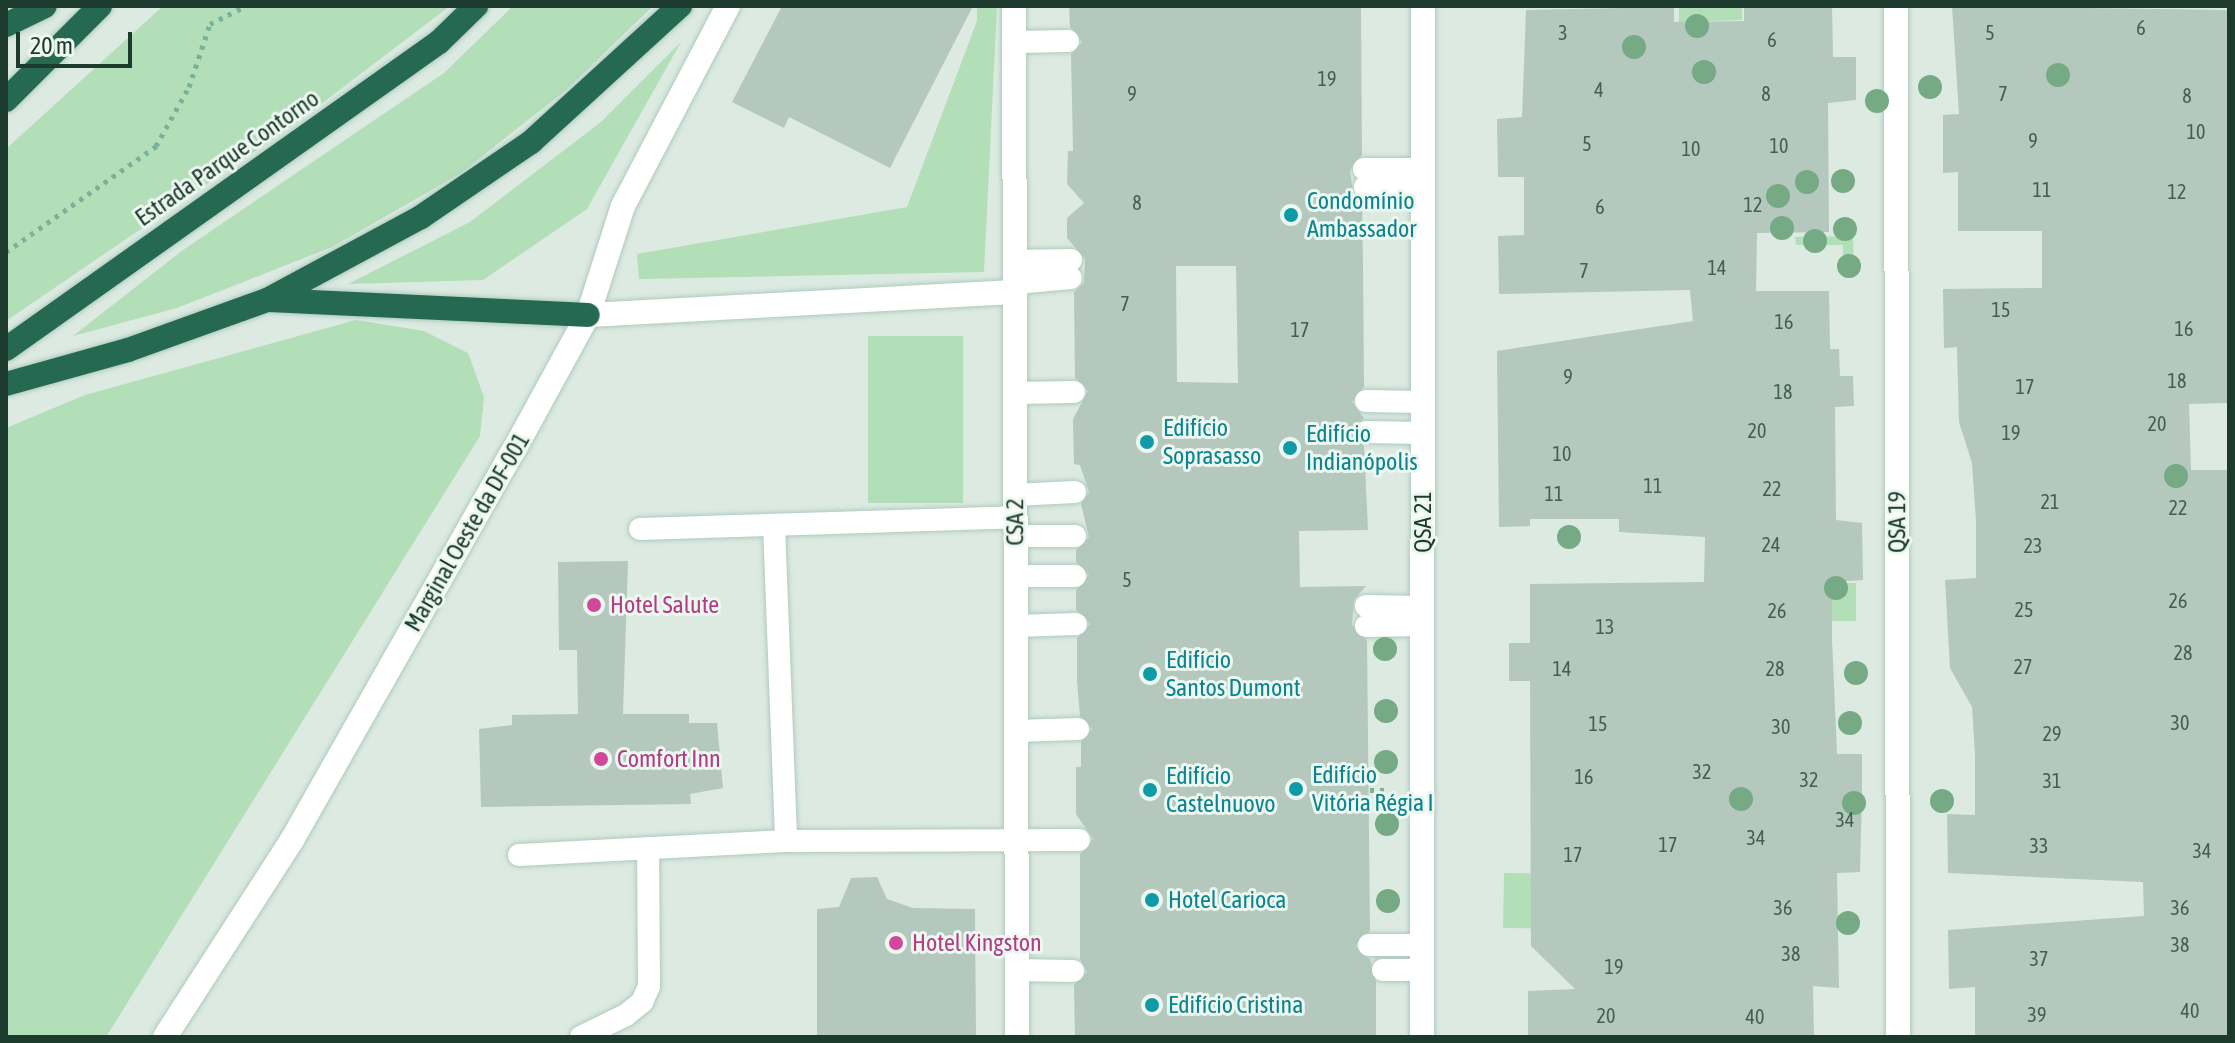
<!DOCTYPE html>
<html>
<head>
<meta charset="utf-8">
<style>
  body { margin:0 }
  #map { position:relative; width:2235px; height:1043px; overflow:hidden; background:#dceae2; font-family:"Asap Condensed",sans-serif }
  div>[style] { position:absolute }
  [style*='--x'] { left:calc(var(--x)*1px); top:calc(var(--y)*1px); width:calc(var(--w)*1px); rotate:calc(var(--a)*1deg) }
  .green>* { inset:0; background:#b2deb8; transform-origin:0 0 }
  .building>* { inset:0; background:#b4c8bd }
  .path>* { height:5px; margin-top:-2.5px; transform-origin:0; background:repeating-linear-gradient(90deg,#79b199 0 4px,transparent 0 10px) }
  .roads { filter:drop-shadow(0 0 2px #aecbbd) drop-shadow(0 0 2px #aecbbd) }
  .lane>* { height:22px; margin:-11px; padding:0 11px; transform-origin:11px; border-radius:11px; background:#fff }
  .street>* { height:24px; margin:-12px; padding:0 12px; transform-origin:12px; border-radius:12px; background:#fff }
  .secondary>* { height:24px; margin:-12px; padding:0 12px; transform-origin:12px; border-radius:12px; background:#fff }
  .highway>* { height:24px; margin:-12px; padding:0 12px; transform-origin:12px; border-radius:12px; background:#266953 }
  .trees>* { width:24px; height:24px; margin:-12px; border-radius:50%; background:#76aa85 }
  .dots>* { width:22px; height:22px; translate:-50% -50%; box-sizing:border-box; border:4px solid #ecf7f0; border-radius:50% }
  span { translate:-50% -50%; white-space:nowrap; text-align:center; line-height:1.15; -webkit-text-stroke:6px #ecf7f0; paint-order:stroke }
  .number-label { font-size:20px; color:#435e52 }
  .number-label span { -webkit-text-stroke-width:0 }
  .street-label { font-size:24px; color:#1d3a2f }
  .culture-label { font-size:24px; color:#0d838f }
  .left { translate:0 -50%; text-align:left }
  .hotel-label { font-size:24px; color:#b23c85 }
  .frame { position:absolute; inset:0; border:8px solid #1d3a2f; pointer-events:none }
  .scale { position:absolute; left:16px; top:32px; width:116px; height:36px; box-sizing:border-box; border:4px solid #1d3a2f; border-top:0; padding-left:10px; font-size:24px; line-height:28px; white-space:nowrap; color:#1d3a2f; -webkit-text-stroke:6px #ecf7f0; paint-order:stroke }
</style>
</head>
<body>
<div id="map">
  <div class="green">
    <div style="clip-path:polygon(163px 6px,450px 6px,292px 126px,6px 321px,6px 149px)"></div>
    <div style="clip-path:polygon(513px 6px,653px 6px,566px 90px,461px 173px,332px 247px,177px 308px,73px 336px,183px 250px,444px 73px)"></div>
    <div style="clip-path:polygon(977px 6px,997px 6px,984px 272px,639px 279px,637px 254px,907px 207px,977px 21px)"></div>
    <div style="clip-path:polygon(1679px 6px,1742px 6px,1742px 20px,1709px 21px,1709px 59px,1679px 59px)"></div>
    <div style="clip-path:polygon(681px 42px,587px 209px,483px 280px,348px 284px,470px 222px,601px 122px)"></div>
    <div style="clip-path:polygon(1853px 236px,1854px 278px,1843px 277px,1843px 245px,1796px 245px,1795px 237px)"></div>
    <div style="clip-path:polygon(356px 320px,424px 331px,468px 353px,484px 397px,480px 436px,106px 1037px,6px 1037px,6px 428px,85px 395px)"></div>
    <div style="left:868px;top:336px;width:95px;height:167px"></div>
    <div style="left:1830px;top:583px;width:26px;height:38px"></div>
    <div style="left:1681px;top:876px;width:55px;height:177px;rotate:91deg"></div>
  </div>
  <div class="building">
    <div style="clip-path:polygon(782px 6px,973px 6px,890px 168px,789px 117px,784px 128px,732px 102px)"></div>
    <div style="clip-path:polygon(evenodd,1069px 6px,1361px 6px,1362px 155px,1350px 170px,1353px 193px,1362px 200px,1363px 265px,1364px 387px,1352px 402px,1364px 418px,1352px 433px,1364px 446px,1368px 530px,1299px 531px,1300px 587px,1366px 586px,1354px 600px,1352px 625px,1367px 640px,1370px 931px,1355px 946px,1370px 959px,1376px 982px,1376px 1037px,1075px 1037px,1074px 985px,1087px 972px,1080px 959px,1080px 854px,1093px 839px,1076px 814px,1076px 767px,1081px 767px,1081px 742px,1092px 729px,1080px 716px,1077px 681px,1077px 638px,1090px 624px,1076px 610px,1076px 590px,1089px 575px,1076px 562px,1076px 550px,1089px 537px,1081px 504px,1089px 492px,1080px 465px,1074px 464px,1073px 419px,1088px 391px,1075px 378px,1074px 292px,1084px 283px,1085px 259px,1067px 238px,1067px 218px,1084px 203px,1067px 184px,1068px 151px,1073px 151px,1071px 54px,1082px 42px,1070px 27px,1069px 6px,1176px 266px,1236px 266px,1238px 383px,1177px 382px,1176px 266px)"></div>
    <div style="clip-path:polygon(1744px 6px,1832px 6px,1833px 57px,1856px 57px,1856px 100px,1828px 103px,1829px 232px,1757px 233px,1756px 291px,1829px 291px,1830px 349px,1839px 349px,1840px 376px,1853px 376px,1854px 406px,1835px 407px,1836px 520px,1862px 523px,1863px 580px,1832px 582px,1832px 639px,1837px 754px,1862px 754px,1862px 792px,1860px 872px,1837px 873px,1839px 988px,1813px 986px,1814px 1037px,1528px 1037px,1528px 991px,1575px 989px,1531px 946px,1530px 681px,1509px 681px,1509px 643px,1530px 643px,1530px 584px,1704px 582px,1705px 537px,1619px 532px,1619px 519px,1530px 519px,1530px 526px,1499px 527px,1497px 351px,1693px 321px,1690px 290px,1499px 294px,1498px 236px,1524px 235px,1524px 177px,1498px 177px,1497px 119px,1522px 117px,1526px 10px,1674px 7px,1674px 22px,1744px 21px)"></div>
    <div style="clip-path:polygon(1952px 6px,2229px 10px,2229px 403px,2189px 404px,2191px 470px,2229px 470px,2229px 1037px,1975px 1037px,1975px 987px,1949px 989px,1948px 930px,2144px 916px,2143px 882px,1948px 873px,1947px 814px,1975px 815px,1975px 754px,1972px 707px,1950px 668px,1945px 580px,1976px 578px,1976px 521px,1972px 463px,1959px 422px,1957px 347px,1944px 348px,1943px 289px,2042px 288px,2042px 231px,1958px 231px,1958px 172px,1943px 173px,1943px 115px,1959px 114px)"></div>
    <div style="clip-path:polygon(628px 561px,623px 714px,689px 714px,689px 723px,717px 723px,723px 788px,690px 794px,691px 804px,481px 807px,479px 729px,512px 725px,512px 715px,578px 714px,577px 650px,559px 650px,558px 562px)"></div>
    <div style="clip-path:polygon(877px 877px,887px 899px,913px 908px,975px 909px,976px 1037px,817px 1037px,817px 909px,839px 907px,851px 878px)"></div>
  </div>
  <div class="path">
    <div style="--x:6;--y:252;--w:184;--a:-35.2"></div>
    <div style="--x:156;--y:146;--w:68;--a:-60.8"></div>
    <div style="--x:189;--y:87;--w:66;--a:-71.6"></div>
    <div style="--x:210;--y:24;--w:40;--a:-26.6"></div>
    <div style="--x:1370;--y:790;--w:16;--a:0"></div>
  </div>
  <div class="roads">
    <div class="lane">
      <div style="--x:1014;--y:42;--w:54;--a:-1.1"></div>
      <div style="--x:1364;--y:169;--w:59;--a:0"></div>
      <div style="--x:1365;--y:187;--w:58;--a:-1"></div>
      <div style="--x:1015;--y:261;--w:56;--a:-1"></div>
      <div style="--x:1015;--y:283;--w:56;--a:-5.1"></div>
      <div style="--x:1015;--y:393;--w:59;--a:-1"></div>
      <div style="--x:1366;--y:401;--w:57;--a:1"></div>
      <div style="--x:1366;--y:432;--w:57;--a:1"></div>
      <div style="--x:1015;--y:495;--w:60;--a:-2.9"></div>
      <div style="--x:774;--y:525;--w:316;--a:87.8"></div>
      <div style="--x:640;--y:529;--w:376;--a:-1.8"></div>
      <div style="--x:1015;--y:536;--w:60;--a:0"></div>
      <div style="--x:1016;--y:576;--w:59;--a:0"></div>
      <div style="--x:1366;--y:606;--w:56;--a:1"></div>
      <div style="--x:1016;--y:626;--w:60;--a:-1.9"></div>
      <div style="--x:1366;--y:626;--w:57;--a:-1"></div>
      <div style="--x:1016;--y:731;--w:62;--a:-1.8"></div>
      <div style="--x:519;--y:855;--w:267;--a:-3"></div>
      <div style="--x:786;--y:841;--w:293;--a:-0.2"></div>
      <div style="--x:1369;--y:945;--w:53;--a:0"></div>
      <div style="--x:1016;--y:970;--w:57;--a:1"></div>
      <div style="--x:1383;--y:970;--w:39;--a:0"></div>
      <div style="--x:581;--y:1037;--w:50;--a:-26.1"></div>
      <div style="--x:626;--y:1015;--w:21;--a:-39"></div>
      <div style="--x:642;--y:1002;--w:17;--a:-66"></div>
      <div style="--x:649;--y:986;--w:138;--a:-90.4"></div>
    </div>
    <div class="street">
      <div style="--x:1014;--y:6;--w:1031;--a:89.83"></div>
      <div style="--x:1896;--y:6;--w:1031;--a:89.89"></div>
      <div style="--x:588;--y:315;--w:428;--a:-3.1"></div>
      <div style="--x:1422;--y:1037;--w:1031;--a:-89.94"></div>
    </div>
    <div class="secondary">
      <div style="--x:165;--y:1037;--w:234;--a:-57.2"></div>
      <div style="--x:292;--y:840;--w:449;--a:-60.4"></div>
      <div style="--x:514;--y:450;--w:154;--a:-61.3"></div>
      <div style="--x:588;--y:315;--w:114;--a:-72.2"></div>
      <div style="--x:623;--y:206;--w:226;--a:-62.3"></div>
    </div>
    <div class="highway">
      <div style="--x:6;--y:25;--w:43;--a:-26"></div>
      <div style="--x:6;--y:100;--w:133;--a:-45"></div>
      <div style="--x:270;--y:300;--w:318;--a:2.7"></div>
      <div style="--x:6;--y:349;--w:531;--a:-35.34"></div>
      <div style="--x:439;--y:42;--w:52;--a:-44.2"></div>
      <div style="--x:6;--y:384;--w:127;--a:-15.6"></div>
      <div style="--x:128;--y:350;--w:148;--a:-19.8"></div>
      <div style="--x:267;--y:300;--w:175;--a:-28.3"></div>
      <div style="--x:421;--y:217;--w:133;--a:-34.3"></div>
      <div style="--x:531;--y:142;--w:202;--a:-42.4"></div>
    </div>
  </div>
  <div class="trees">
    <div style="left:1697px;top:26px"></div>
    <div style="left:1634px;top:47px"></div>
    <div style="left:1704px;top:72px"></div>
    <div style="left:2058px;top:75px"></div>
    <div style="left:1930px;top:87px"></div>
    <div style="left:1877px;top:101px"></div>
    <div style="left:1843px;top:181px"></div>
    <div style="left:1807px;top:182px"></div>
    <div style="left:1778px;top:196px"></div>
    <div style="left:1782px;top:228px"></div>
    <div style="left:1845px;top:229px"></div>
    <div style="left:1815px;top:241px"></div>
    <div style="left:1849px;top:266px"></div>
    <div style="left:2176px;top:476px"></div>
    <div style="left:1569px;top:537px"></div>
    <div style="left:1836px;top:588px"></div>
    <div style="left:1385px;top:649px"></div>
    <div style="left:1856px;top:673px"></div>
    <div style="left:1386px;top:711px"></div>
    <div style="left:1850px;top:723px"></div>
    <div style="left:1386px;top:762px"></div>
    <div style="left:1741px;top:799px"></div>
    <div style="left:1942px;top:801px"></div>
    <div style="left:1854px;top:803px"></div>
    <div style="left:1387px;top:824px"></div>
    <div style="left:1388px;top:901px"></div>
    <div style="left:1848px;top:923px"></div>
  </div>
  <div class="dots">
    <div style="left:1291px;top:215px;background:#0f9aa8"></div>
    <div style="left:1147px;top:442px;background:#0f9aa8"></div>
    <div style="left:1290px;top:448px;background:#0f9aa8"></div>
    <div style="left:594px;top:605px;background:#d1479c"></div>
    <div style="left:1150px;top:674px;background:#0f9aa8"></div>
    <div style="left:601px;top:759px;background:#d1479c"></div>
    <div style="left:1296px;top:789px;background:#0f9aa8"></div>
    <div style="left:1150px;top:790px;background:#0f9aa8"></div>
    <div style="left:1152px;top:900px;background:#0f9aa8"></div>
    <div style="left:896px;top:943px;background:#d1479c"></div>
    <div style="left:1152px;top:1005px;background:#0f9aa8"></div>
  </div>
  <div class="number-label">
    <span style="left:2141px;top:27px">6</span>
    <span style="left:1563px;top:32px">3</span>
    <span style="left:1990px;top:32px">5</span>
    <span style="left:1772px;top:39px">6</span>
    <span style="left:1327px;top:78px">19</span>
    <span style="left:1599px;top:89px">4</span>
    <span style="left:1132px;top:93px">9</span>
    <span style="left:1766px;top:93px">8</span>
    <span style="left:2003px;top:93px">7</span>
    <span style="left:2187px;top:95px">8</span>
    <span style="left:2196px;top:131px">10</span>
    <span style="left:2033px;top:140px">9</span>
    <span style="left:1587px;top:143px">5</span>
    <span style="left:1779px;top:145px">10</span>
    <span style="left:1691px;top:148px">10</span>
    <span style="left:2042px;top:189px">11</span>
    <span style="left:2177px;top:191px">12</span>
    <span style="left:1137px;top:202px">8</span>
    <span style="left:1753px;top:204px">12</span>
    <span style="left:1600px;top:206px">6</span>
    <span style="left:1717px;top:267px">14</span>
    <span style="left:1584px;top:270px">7</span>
    <span style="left:1125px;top:303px">7</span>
    <span style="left:2001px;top:309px">15</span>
    <span style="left:1784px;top:321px">16</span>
    <span style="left:2184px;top:328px">16</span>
    <span style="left:1300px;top:329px">17</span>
    <span style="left:1568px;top:376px">9</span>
    <span style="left:2177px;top:380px">18</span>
    <span style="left:2025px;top:386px">17</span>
    <span style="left:1783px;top:391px">18</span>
    <span style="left:2157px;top:423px">20</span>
    <span style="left:1757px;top:430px">20</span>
    <span style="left:2011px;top:432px">19</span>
    <span style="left:1562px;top:453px">10</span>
    <span style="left:1653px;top:485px">11</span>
    <span style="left:1772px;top:488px">22</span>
    <span style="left:1554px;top:493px">11</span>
    <span style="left:2050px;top:501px">21</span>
    <span style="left:2178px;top:507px">22</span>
    <span style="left:1771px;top:544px">24</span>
    <span style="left:2033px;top:545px">23</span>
    <span style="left:1127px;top:579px">5</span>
    <span style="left:2178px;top:600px">26</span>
    <span style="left:2024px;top:609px">25</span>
    <span style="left:1777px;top:610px">26</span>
    <span style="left:1605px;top:626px">13</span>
    <span style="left:2183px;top:652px">28</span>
    <span style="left:2023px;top:666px">27</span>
    <span style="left:1562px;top:668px">14</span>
    <span style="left:1775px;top:668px">28</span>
    <span style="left:2180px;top:722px">30</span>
    <span style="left:1598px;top:723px">15</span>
    <span style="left:1781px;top:726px">30</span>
    <span style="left:2052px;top:733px">29</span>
    <span style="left:1702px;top:771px">32</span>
    <span style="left:1584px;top:776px">16</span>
    <span style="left:1809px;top:779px">32</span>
    <span style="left:2052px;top:780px">31</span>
    <span style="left:1845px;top:819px">34</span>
    <span style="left:1756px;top:837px">34</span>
    <span style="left:1668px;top:844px">17</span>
    <span style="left:2039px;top:845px">33</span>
    <span style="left:2202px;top:850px">34</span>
    <span style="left:1573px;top:854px">17</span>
    <span style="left:1783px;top:907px">36</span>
    <span style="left:2180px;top:907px">36</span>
    <span style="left:2180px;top:944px">38</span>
    <span style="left:1791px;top:953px">38</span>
    <span style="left:2039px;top:958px">37</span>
    <span style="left:1614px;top:966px">19</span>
    <span style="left:2190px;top:1010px">40</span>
    <span style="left:2037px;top:1014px">39</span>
    <span style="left:1606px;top:1015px">20</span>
    <span style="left:1755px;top:1016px">40</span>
  </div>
  <div class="street-label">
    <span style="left:227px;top:158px;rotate:-35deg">Estrada Parque Contorno</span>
    <span style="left:1015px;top:522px;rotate:-90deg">CSA 2</span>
    <span style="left:1423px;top:522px;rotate:-90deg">QSA 21</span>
    <span style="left:1897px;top:522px;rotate:-90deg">QSA 19</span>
    <span style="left:467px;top:532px;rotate:-60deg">Marginal Oeste da DF-001</span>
  </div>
  <div class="culture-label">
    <span class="left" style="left:1307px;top:215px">Condomínio<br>Ambassador</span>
    <span class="left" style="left:1163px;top:442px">Edifício<br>Soprasasso</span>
    <span class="left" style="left:1306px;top:448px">Edifício<br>Indianópolis</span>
    <span class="left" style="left:1166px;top:674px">Edifício<br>Santos Dumont</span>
    <span class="left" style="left:1312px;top:789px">Edifício<br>Vitória Régia I</span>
    <span class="left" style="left:1166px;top:790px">Edifício<br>Castelnuovo</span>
    <span class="left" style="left:1168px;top:900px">Hotel Carioca</span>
    <span class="left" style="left:1168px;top:1005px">Edifício Cristina</span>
  </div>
  <div class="hotel-label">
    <span class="left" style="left:610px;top:605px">Hotel Salute</span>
    <span class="left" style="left:617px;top:759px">Comfort Inn</span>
    <span class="left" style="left:912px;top:943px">Hotel Kingston</span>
  </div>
  <div class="frame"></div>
  <div class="scale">20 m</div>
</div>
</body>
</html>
